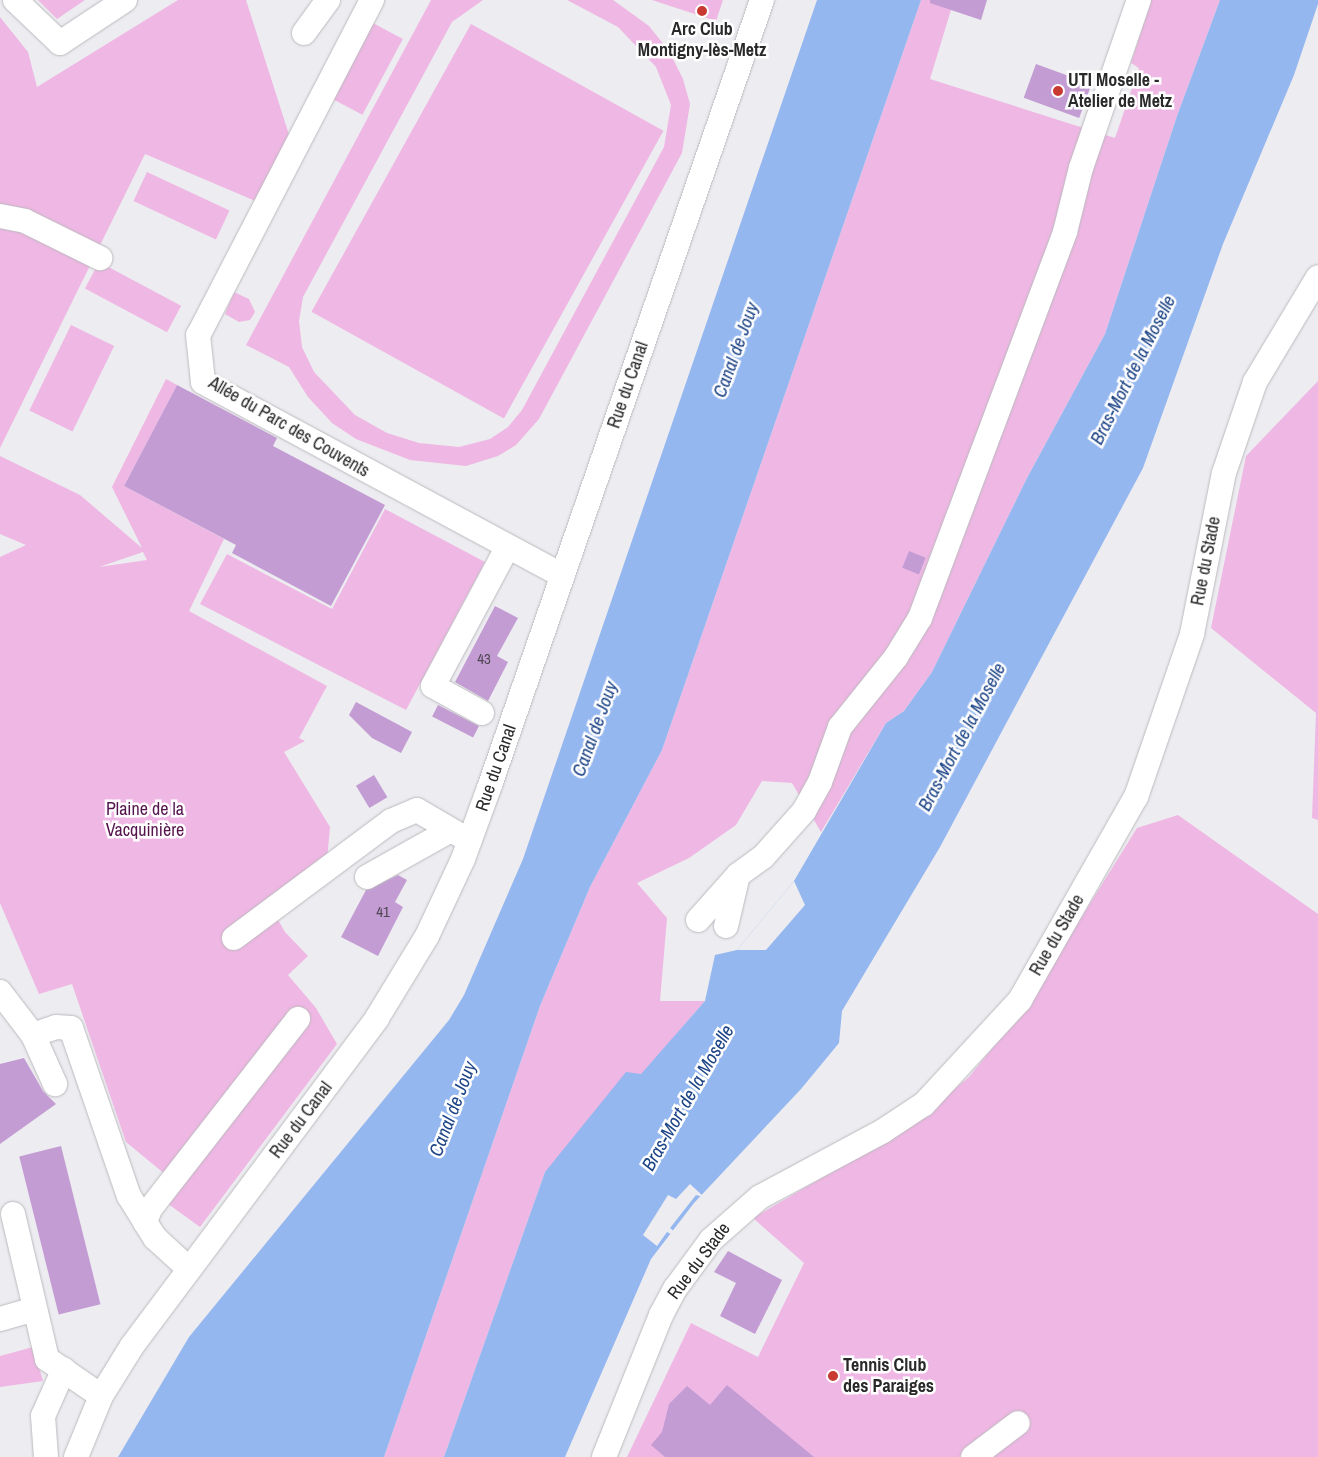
<!DOCTYPE html>
<html>
<head>
<meta charset="utf-8">
<style>
  body { margin:0 }
  #map { position:relative; width:1318px; height:1457px; overflow:hidden; background:#edecf0; font-family:"Archivo Narrow",sans-serif }
  div>[style] { position:absolute }
  [style*='--x'] { left:calc(var(--x)*1px); top:calc(var(--y)*1px); width:calc(var(--w)*1px); rotate:calc(var(--a)*1deg) }
  .green>* { inset:0; background:#efb7e4; transform-origin:0 0 }
  .water>* { inset:0; background:#95b7ef }
  .pier>* { inset:0; background:#edecf0 }
  .building>* { inset:0; background:#c39cd4; transform-origin:0 0 }
  .roads { filter:drop-shadow(0 0 1px #bbbabe) drop-shadow(0 0 1px #bbbabe) }
  .minor>* { height:24px; margin:-12px; padding:0 12px; transform-origin:12px; border-radius:12px; background:#fff }
  .dots>* { width:14px; height:14px; translate:-50% -50%; box-sizing:border-box; border:2px solid #fff; border-radius:50% }
  span { translate:-50% -50%; white-space:nowrap; text-align:center; line-height:1.15; -webkit-text-stroke:5px #fff; paint-order:stroke }
  .number-label { font-size:15px; color:#504654 }
  .number-label span { -webkit-text-stroke-width:0 }
  .poi-label { font-size:18px; color:#29292a; font-weight:700 }
  .left { translate:0 -50%; text-align:left }
  .street-label { font-size:18px; color:#29292a }
  .park-label { font-size:18px; color:#55144d }
  .water-label { font-size:19px; color:#1e4587; font-style:italic }
</style>
</head>
<body>
<div id="map">
  <div class="green">
    <div style="clip-path:polygon(38px 0,85px 0,57px 19px)"></div>
    <div style="clip-path:polygon(178px 0,246px 0,291px 141px,258px 202px,145px 154px,0 448px,0 17px,28px 52px,37px 87px)"></div>
    <div style="clip-path:polygon(431px 0,483px 0,452px 22px,303px 297px,299px 321px,302px 347px,314px 372px,355px 415px,387px 433px,419px 443px,459px 447px,490px 439px,508px 427px,522px 410px,664px 147px,671px 105px,656px 67px,618px 27px,567px 0,613px 0,649px 26px,669px 51px,683px 79px,690px 104px,682px 153px,539px 419px,516px 445px,498px 456px,466px 466px,410px 460px,356px 439px,332px 423px,308px 397px,289px 367px,246px 345px)"></div>
    <div style="clip-path:polygon(652px 0,723px 0,716px 21px)"></div>
    <div style="clip-path:polygon(921px 0,954px 0,930px 79px,1115px 138px,1139px 68px,1131px 63px,1147px 14px,1147px 0,1220px 0,1177px 116px,1105px 334px,1027px 478px,932px 672px,904px 711px,886px 723px,821px 832px,792px 783px,762px 781px,736px 825px,689px 858px,637px 883px,667px 918px,660px 1001px,705px 1001px,641px 1075px,545px 1172px,444px 1457px,384px 1457px,540px 1006px,590px 887px,662px 750px)"></div>
    <div style="left:371px;top:22px;width:36px;height:86px;rotate:28deg"></div>
    <div style="left:471px;top:24px;width:220px;height:329px;rotate:29deg"></div>
    <div style="left:147px;top:172px;width:91px;height:32px;rotate:25deg"></div>
    <div style="left:99px;top:262px;width:93px;height:30px;rotate:28deg"></div>
    <div style="clip-path:polygon(234px 292px,249px 299px,255px 312px,250px 320px,239px 322px,225px 314px)"></div>
    <div style="left:71px;top:325px;width:48px;height:95px;rotate:26deg"></div>
    <div style="clip-path:polygon(evenodd,166px 379px,177px 385px,124px 486px,224px 539px,189px 611px,327px 686px,299px 738px,305px 741px,284px 752px,330px 827px,327px 860px,266px 899px,285px 932px,308px 956px,288px 975px,316px 1008px,337px 1044px,200px 1227px,153px 1193px,166px 1175px,126px 1142px,72px 984px,39px 994px,0 903px,0 557px,26px 545px,0 534px,0 456px,80px 495px,142px 548px,112px 487px,166px 379px,143px 552px,147px 560px,99px 567px,143px 552px)"></div>
    <div style="clip-path:polygon(1318px 381px,1318px 820px,1312px 818px,1316px 713px,1211px 628px,1246px 456px)"></div>
    <div style="clip-path:polygon(385px 509px,485px 562px,406px 710px,200px 604px,227px 554px,332px 609px)"></div>
    <div style="clip-path:polygon(1178px 815px,1318px 914px,1318px 1457px,627px 1457px,691px 1323px,758px 1357px,804px 1263px,753px 1218px,911px 1126px,969px 1077px,1026px 1007px,1137px 828px)"></div>
    <div style="clip-path:polygon(33px 1347px,43px 1381px,0 1387px,0 1356px)"></div>
  </div>
  <div class="water">
    <div style="clip-path:polygon(817px 0,921px 0,662px 750px,590px 887px,540px 1006px,384px 1457px,118px 1457px,189px 1337px,449px 1020px,464px 995px,523px 859px)"></div>
    <div style="clip-path:polygon(1220px 0,1318px 0,1318px 4px,1294px 75px,1223px 244px,1143px 468px,940px 847px,842px 1011px,839px 1043px,801px 1089px,694px 1203px,651px 1259px,565px 1457px,444px 1457px,545px 1172px,626px 1072px,641px 1074px,705px 1001px,715px 955px,737px 950px,794px 881px,886px 723px,904px 711px,932px 672px,1027px 478px,1105px 334px,1177px 116px)"></div>
  </div>
  <div class="pier">
    <div style="clip-path:polygon(794px 881px,805px 905px,766px 950px,737px 950px)"></div>
    <div style="clip-path:polygon(690px 1184px,704px 1197px,696px 1195px,670px 1228px,675px 1232px,673px 1235px,667px 1232px,657px 1246px,643px 1235px,668px 1195px,676px 1199px)"></div>
  </div>
  <div class="building">
    <div style="clip-path:polygon(930px 0,987px 0,981px 20px,930px 3px)"></div>
    <div style="left:1036px;top:64px;width:59px;height:36px;rotate:20deg"></div>
    <div style="clip-path:polygon(177px 385px,277px 438px,273px 446px,385px 505px,331px 606px,232px 553px,236px 545px,124px 486px)"></div>
    <div style="left:909px;top:551px;width:18px;height:18px;rotate:22deg"></div>
    <div style="clip-path:polygon(495px 606px,518px 618px,497px 656px,508px 662px,488px 701px,455px 682px)"></div>
    <div style="clip-path:polygon(356px 702px,412px 732px,401px 753px,372px 738px,349px 715px)"></div>
    <div style="left:438px;top:705px;width:46px;height:13px;rotate:27deg"></div>
    <div style="left:374px;top:775px;width:26px;height:21px;rotate:59deg"></div>
    <div style="clip-path:polygon(398px 875px,407px 880px,395px 902px,403px 907px,378px 956px,341px 937px,366px 890px)"></div>
    <div style="clip-path:polygon(24px 1058px,43px 1091px,56px 1104px,0 1144px,0 1064px)"></div>
    <div style="left:61px;top:1146px;width:163px;height:43px;rotate:76deg"></div>
    <div style="clip-path:polygon(728px 1251px,782px 1280px,755px 1334px,720px 1316px,736px 1283px,714px 1272px)"></div>
    <div style="clip-path:polygon(727px 1385px,814px 1457px,665px 1457px,651px 1445px,662px 1432px,669px 1404px,687px 1386px,710px 1405px)"></div>
  </div>
  <div class="roads">
    <div class="minor">
      <div style="--x:15;--y:0;--w:62;--a:43.7"></div>
      <div style="--x:60;--y:43;--w:78;--a:-33.5"></div>
      <div style="--x:372;--y:0;--w:377;--a:117.4"></div>
      <div style="--x:198;--y:335;--w:47;--a:83.9"></div>
      <div style="--x:203;--y:382;--w:408;--a:28.3"></div>
      <div style="--x:304;--y:33;--w:41;--a:-54"></div>
      <div style="--x:0;--y:216;--w:25;--a:11"></div>
      <div style="--x:25;--y:221;--w:84;--a:26.3"></div>
      <div style="--x:482;--y:713;--w:56;--a:-151.1"></div>
      <div style="--x:433;--y:686;--w:157;--a:-61.8"></div>
      <div style="--x:367;--y:877;--w:94;--a:-29.3"></div>
      <div style="--x:698;--y:920;--w:60;--a:-48.4"></div>
      <div style="--x:738;--y:875;--w:31;--a:-36"></div>
      <div style="--x:763;--y:857;--w:62;--a:-48.3"></div>
      <div style="--x:804;--y:811;--w:33;--a:-61"></div>
      <div style="--x:820;--y:782;--w:59;--a:-70"></div>
      <div style="--x:840;--y:727;--w:90;--a:-51.3"></div>
      <div style="--x:896;--y:657;--w:46;--a:-58.4"></div>
      <div style="--x:920;--y:618;--w:412;--a:-69.4"></div>
      <div style="--x:1065;--y:232;--w:66;--a:-76"></div>
      <div style="--x:1081;--y:168;--w:178;--a:-71"></div>
      <div style="--x:726;--y:926;--w:52;--a:-76.8"></div>
      <div style="--x:234;--y:938;--w:196;--a:-36.7"></div>
      <div style="--x:391;--y:821;--w:28;--a:-23"></div>
      <div style="--x:417;--y:810;--w:61;--a:30.3"></div>
      <div style="--x:0;--y:992;--w:54;--a:52.5"></div>
      <div style="--x:33;--y:1035;--w:54;--a:65.8"></div>
      <div style="--x:33;--y:1035;--w:24;--a:-19"></div>
      <div style="--x:56;--y:1027;--w:15;--a:4"></div>
      <div style="--x:71;--y:1028;--w:178;--a:71"></div>
      <div style="--x:129;--y:1196;--w:31;--a:58"></div>
      <div style="--x:13;--y:1214;--w:149;--a:76.8"></div>
      <div style="--x:47;--y:1359;--w:65;--a:34.4"></div>
      <div style="--x:189;--y:1269;--w:46;--a:-137.6"></div>
      <div style="--x:155;--y:1238;--w:19;--a:-122"></div>
      <div style="--x:145;--y:1222;--w:14;--a:-69"></div>
      <div style="--x:150;--y:1209;--w:241;--a:-52.1"></div>
      <div style="--x:0;--y:1319;--w:35;--a:-16"></div>
      <div style="--x:46;--y:1457;--w:41;--a:-94.2"></div>
      <div style="--x:43;--y:1416;--w:51;--a:-65.9"></div>
      <div style="--x:76;--y:1457;--w:66;--a:-67.7"></div>
      <div style="--x:101;--y:1396;--w:59;--a:-58.2"></div>
      <div style="--x:132;--y:1346;--w:409;--a:-53.2"></div>
      <div style="--x:377;--y:1018;--w:96;--a:-58.6"></div>
      <div style="--x:427;--y:936;--w:85;--a:-64.9"></div>
      <div style="--x:463;--y:859;--w:76;--a:-69.9"></div>
      <div style="--x:489;--y:788;--w:834;--a:-70.89"></div>
      <div style="--x:604;--y:1457;--w:153;--a:-68.1"></div>
      <div style="--x:661;--y:1315;--w:30;--a:-62"></div>
      <div style="--x:675;--y:1289;--w:61;--a:-53.7"></div>
      <div style="--x:711;--y:1240;--w:65;--a:-41.3"></div>
      <div style="--x:760;--y:1197;--w:140;--a:-28.2"></div>
      <div style="--x:883;--y:1131;--w:49;--a:-33.4"></div>
      <div style="--x:924;--y:1104;--w:142;--a:-47.3"></div>
      <div style="--x:1020;--y:1000;--w:234;--a:-60.3"></div>
      <div style="--x:1136;--y:797;--w:172;--a:-71"></div>
      <div style="--x:1192;--y:634;--w:164;--a:-78.8"></div>
      <div style="--x:1224;--y:473;--w:96;--a:-71.2"></div>
      <div style="--x:1255;--y:382;--w:122;--a:-59"></div>
      <div style="--x:973;--y:1457;--w:56;--a:-37.1"></div>
    </div>
  </div>
  <div class="dots">
    <div style="left:702px;top:11px;background:#c73931"></div>
    <div style="left:1058px;top:91px;background:#c73931"></div>
    <div style="left:833px;top:1376px;background:#c73931"></div>
  </div>
  <div class="number-label">
    <span style="left:484px;top:659px">43</span>
    <span style="left:383px;top:912px">41</span>
  </div>
  <div class="poi-label">
    <span style="left:702px;top:40px">Arc Club<br>Montigny-lès-Metz</span>
    <span class="left" style="left:1068px;top:91px">UTI Moselle -<br>Atelier de Metz</span>
    <span class="left" style="left:843px;top:1376px">Tennis Club<br>des Paraiges</span>
  </div>
  <div class="street-label">
    <span style="left:628px;top:385px;rotate:-71deg">Rue du Canal</span>
    <span style="left:289px;top:427px;rotate:30deg">Allée du Parc des Couvents</span>
    <span style="left:1206px;top:561px;rotate:-79deg">Rue du Stade</span>
    <span style="left:496px;top:768px;rotate:-71deg">Rue du Canal</span>
    <span style="left:1057px;top:935px;rotate:-60deg">Rue du Stade</span>
    <span style="left:301px;top:1120px;rotate:-53deg">Rue du Canal</span>
    <span style="left:699px;top:1261px;rotate:-53deg">Rue du Stade</span>
  </div>
  <div class="park-label">
    <span style="left:145px;top:820px">Plaine de la<br>Vacquinière</span>
  </div>
  <div class="water-label">
    <span style="left:736px;top:350px;rotate:-70deg">Canal de Jouy</span>
    <span style="left:1133px;top:370px;rotate:-63deg">Bras-Mort de la Moselle</span>
    <span style="left:595px;top:729px;rotate:-70deg">Canal de Jouy</span>
    <span style="left:962px;top:737px;rotate:-62deg">Bras-Mort de la Moselle</span>
    <span style="left:688px;top:1098px;rotate:-60deg">Bras-Mort de la Moselle</span>
    <span style="left:453px;top:1109px;rotate:-69deg">Canal de Jouy</span>
  </div>
</div>
</body>
</html>
